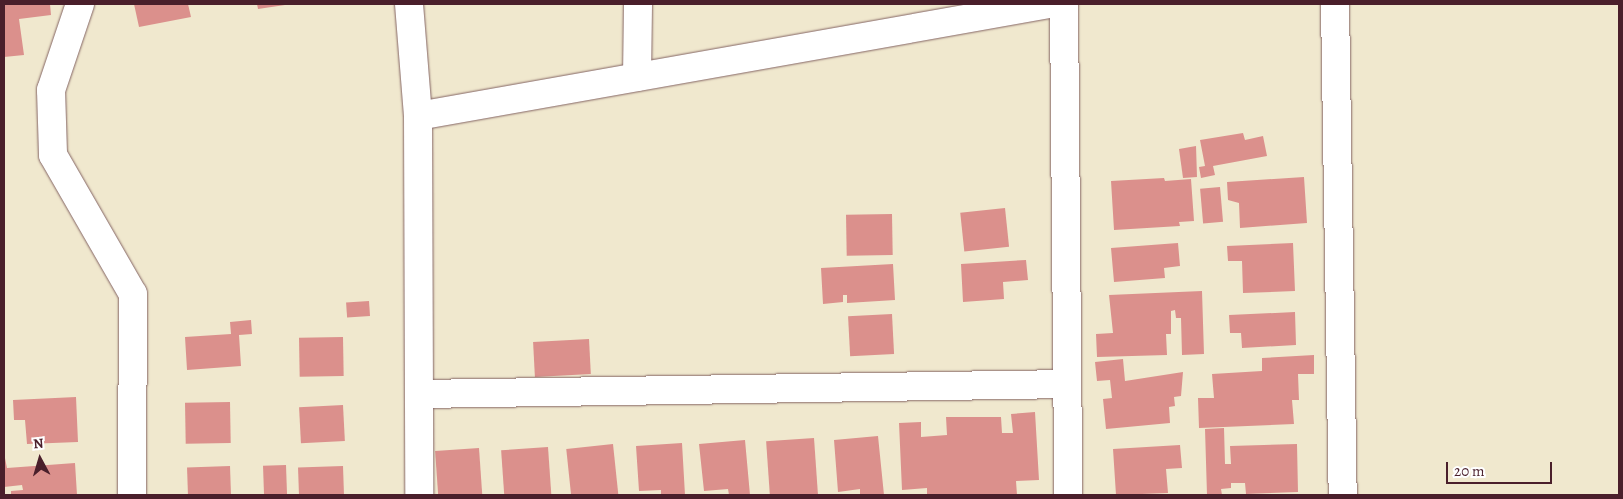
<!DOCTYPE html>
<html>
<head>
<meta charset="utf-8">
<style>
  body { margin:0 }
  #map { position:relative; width:1623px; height:499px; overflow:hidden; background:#f0e8ce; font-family:Alegreya,serif }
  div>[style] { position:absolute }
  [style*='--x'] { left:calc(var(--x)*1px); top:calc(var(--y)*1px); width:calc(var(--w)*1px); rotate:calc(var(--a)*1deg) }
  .building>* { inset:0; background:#db908c; transform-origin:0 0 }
  .roads { filter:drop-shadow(0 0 1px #846564) drop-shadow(0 0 1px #846564) }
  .minor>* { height:28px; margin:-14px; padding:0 14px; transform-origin:14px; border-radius:14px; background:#fff }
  span { translate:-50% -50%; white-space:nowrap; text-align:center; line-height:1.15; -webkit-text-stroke:4.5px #fff; paint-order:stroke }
  .frame { position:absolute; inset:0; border:5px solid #4a1f2b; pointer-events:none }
  .north { position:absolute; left:15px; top:434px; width:50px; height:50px; -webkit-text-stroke:4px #fff; paint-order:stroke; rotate:354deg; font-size:14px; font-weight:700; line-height:20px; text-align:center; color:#4a1f2b }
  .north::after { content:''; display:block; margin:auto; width:18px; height:22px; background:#4a1f2b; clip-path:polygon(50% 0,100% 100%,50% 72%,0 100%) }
  .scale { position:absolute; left:1446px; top:462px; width:106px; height:22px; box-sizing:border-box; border:2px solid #4a1f2b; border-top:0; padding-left:6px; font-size:15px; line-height:18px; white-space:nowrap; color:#4a1f2b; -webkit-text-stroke:4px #fff; paint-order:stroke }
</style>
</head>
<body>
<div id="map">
  <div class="building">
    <div style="clip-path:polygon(4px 4px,50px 4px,51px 15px,19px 19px,24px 55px,4px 57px)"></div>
    <div style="clip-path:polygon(134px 4px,188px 4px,191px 17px,139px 27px)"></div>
    <div style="clip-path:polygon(257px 4px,285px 4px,285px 5px,258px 9px)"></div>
    <div style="clip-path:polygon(1243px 133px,1245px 140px,1263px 136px,1267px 156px,1213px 166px,1215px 175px,1201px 178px,1199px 167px,1205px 166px,1200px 140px)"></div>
    <div style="clip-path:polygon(1196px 146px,1197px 177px,1183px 178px,1179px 149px)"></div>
    <div style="clip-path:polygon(1304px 177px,1307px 223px,1240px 228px,1239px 203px,1228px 200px,1227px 182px)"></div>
    <div style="clip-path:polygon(1164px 178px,1165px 181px,1191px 179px,1194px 221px,1179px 222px,1180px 226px,1114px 230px,1111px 181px)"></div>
    <div style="left:1220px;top:187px;width:35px;height:20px;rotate:85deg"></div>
    <div style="left:1005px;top:208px;width:39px;height:45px;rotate:84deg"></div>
    <div style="left:892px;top:214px;width:41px;height:46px;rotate:89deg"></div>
    <div style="clip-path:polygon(1178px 243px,1180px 266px,1164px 268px,1165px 278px,1114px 282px,1111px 248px)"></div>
    <div style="clip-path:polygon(1293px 243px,1295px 291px,1243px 293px,1242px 261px,1228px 261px,1227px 246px)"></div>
    <div style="clip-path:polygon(1026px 260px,1028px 280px,1003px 282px,1004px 299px,963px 302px,961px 264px)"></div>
    <div style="clip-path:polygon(893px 264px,895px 300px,847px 303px,847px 295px,843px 295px,843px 302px,823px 304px,821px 268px)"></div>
    <div style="clip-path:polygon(1202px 291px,1204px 354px,1182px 355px,1181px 318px,1176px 318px,1175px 310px,1171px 311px,1171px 334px,1166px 334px,1167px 355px,1097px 357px,1096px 334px,1113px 333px,1109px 295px)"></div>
    <div style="left:369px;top:301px;width:15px;height:23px;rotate:86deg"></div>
    <div style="clip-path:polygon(1295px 312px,1296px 345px,1242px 348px,1241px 333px,1230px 333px,1229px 315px)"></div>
    <div style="left:892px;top:314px;width:40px;height:44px;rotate:87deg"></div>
    <div style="clip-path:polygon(251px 320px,252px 334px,239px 335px,241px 366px,187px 370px,185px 337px,231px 334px,230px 322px)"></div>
    <div style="left:343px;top:337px;width:39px;height:44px;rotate:89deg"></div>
    <div style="left:589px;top:339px;width:35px;height:56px;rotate:87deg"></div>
    <div style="clip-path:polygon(1314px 355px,1314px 374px,1298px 374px,1299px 400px,1292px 400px,1294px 424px,1199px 428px,1198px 398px,1214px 398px,1212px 374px,1262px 371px,1262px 358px)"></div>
    <div style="clip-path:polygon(1123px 359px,1125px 381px,1183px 372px,1181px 396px,1174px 397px,1175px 406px,1169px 407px,1170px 423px,1106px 429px,1103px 399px,1112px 398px,1110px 380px,1097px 381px,1095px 362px)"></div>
    <div style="clip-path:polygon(76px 397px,78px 442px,27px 444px,25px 420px,14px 420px,13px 400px)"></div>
    <div style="left:230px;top:402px;width:41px;height:45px;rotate:89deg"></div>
    <div style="left:343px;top:405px;width:36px;height:44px;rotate:87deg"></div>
    <div style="clip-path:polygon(1035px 412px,1039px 480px,1016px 481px,1017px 495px,927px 495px,927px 488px,902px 490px,899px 423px,921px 422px,921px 437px,947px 435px,946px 417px,1001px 417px,1002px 433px,1013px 433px,1011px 414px)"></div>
    <div style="clip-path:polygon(1224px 428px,1225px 464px,1231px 464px,1230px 446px,1297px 444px,1298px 492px,1246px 494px,1245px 483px,1231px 483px,1231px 488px,1221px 489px,1222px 495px,1207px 495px,1205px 429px)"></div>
    <div style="clip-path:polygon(878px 436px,884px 495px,860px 495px,860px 489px,838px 492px,834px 440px)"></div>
    <div style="left:814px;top:438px;width:57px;height:48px;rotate:86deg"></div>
    <div style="clip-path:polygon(745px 440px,750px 495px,729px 495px,728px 489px,704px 491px,699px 444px)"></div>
    <div style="clip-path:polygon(682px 443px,685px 495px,661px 495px,661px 490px,639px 491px,636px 446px)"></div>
    <div style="left:613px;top:444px;width:51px;height:47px;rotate:84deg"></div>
    <div style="clip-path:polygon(1180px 445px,1182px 468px,1166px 469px,1168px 493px,1116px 495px,1113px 449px)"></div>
    <div style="left:548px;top:447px;width:48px;height:47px;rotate:86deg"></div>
    <div style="left:479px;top:448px;width:47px;height:44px;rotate:86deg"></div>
    <div style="clip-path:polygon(4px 453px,7px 468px,75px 463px,77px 495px,11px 495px,11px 491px,23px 490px,22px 485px,4px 487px)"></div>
    <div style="left:286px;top:465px;width:30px;height:23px;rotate:88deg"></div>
    <div style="left:230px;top:466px;width:29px;height:43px;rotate:88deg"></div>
    <div style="left:343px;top:466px;width:29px;height:45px;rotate:88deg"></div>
  </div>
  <div class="roads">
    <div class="minor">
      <div style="--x:80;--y:4;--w:91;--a:108.6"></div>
      <div style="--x:51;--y:90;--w:65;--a:88.2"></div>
      <div style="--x:53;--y:155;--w:160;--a:60.1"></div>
      <div style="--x:133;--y:294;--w:201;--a:90.3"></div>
      <div style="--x:409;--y:4;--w:112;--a:85.4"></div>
      <div style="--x:418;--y:116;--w:379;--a:89.8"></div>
      <div style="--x:1064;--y:4;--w:491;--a:89.5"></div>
      <div style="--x:1335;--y:4;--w:491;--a:89.1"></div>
      <div style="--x:637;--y:77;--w:73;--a:-89.2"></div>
      <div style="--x:418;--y:116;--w:641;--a:-10.06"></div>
      <div style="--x:419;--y:394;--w:648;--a:-0.88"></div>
    </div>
  </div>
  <div class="frame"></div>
  <div class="north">N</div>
  <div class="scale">20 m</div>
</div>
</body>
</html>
